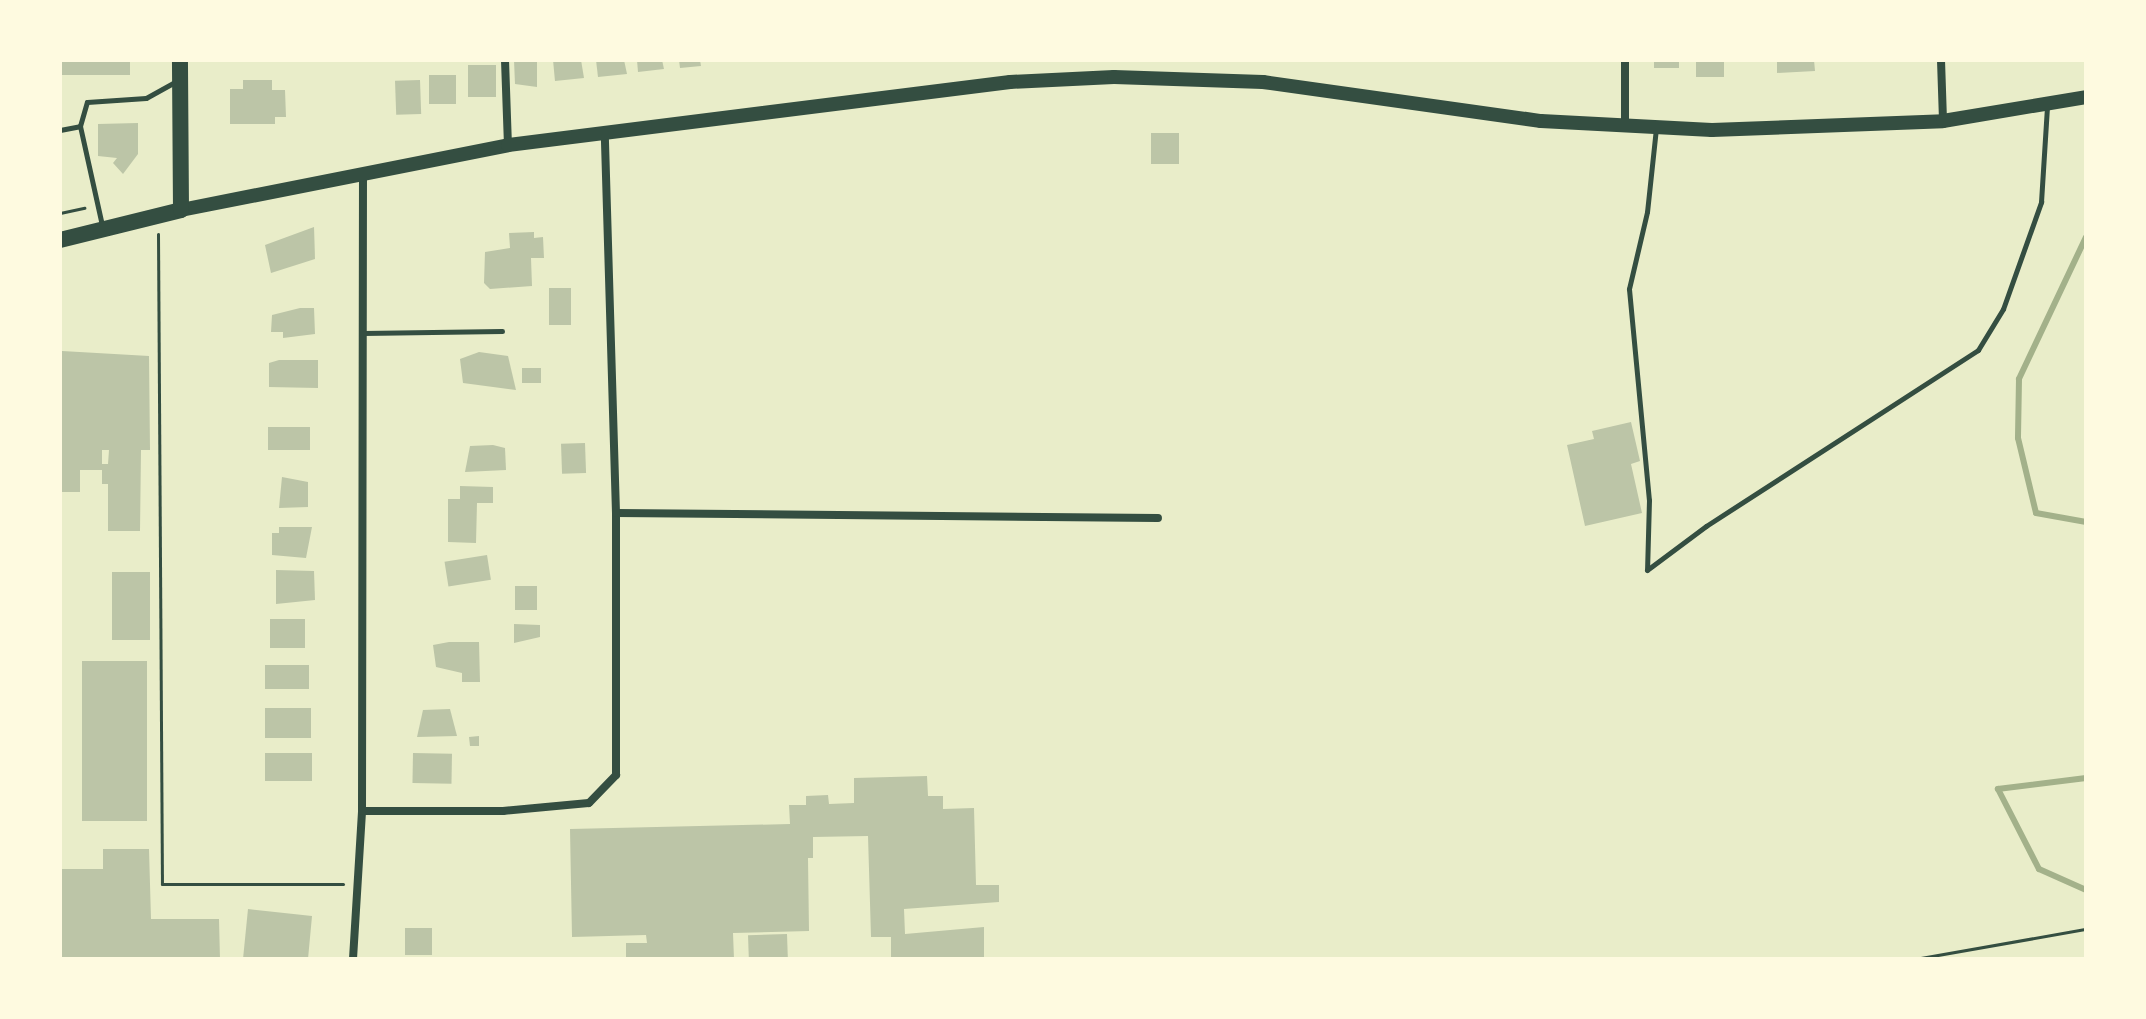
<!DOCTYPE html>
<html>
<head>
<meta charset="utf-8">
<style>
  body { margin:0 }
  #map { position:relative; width:2146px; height:1019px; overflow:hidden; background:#e9edc9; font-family:Rubik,sans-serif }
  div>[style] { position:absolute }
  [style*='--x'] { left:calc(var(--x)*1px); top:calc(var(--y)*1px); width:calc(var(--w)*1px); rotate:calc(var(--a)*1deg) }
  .stream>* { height:6px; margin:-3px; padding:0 3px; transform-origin:3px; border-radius:3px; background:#a3b18a }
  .building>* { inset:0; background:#bcc5a7; transform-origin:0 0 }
  .path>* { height:3px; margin:-1.5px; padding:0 1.5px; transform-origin:1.5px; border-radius:1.5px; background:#344e41 }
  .service>* { height:5px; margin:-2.5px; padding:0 2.5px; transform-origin:2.5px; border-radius:2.5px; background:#344e41 }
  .minor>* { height:8px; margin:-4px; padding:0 4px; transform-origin:4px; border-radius:4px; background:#344e41 }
  .secondary>* { height:14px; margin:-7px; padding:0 7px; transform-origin:7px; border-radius:7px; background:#344e41 }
  .primary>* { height:16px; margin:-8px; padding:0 8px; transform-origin:8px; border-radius:8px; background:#344e41 }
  span { translate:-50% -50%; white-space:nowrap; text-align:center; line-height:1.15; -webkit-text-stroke:8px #fefae0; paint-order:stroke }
  .frame { position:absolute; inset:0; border:62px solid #fefae0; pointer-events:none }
</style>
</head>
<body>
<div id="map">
  <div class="stream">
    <div style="--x:2086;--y:237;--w:157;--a:115.3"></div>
    <div style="--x:2019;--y:379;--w:59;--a:91"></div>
    <div style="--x:2018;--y:438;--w:77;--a:76.5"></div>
    <div style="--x:2036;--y:513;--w:51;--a:10.2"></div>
    <div style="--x:2086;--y:778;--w:89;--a:172.9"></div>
    <div style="--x:1998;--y:789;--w:90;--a:62.9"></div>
    <div style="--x:2039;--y:869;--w:51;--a:24.1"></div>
  </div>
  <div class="building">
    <div style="left:60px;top:60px;width:70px;height:15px"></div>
    <div style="clip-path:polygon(514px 60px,537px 60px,537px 87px,515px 84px)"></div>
    <div style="clip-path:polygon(553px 60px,581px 60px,584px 78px,555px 81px)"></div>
    <div style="clip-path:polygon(596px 60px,624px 60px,627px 74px,598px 77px)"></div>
    <div style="clip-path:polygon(637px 60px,662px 60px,664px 69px,638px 72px)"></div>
    <div style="clip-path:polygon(679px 60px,700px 60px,701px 66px,680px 68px)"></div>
    <div style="left:1654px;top:60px;width:25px;height:8px"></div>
    <div style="left:1696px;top:60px;width:28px;height:17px"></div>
    <div style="clip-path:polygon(1777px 60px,1814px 60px,1815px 71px,1777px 73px)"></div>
    <div style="left:468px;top:65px;width:28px;height:32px"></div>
    <div style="left:429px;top:75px;width:27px;height:29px"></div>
    <div style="clip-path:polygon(243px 80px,272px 80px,272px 90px,285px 90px,286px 117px,275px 117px,275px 124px,230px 124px,230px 89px,243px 89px)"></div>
    <div style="left:420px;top:80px;width:34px;height:25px;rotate:88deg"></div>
    <div style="clip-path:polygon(138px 123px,138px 154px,123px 174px,113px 163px,117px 158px,98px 156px,98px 124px)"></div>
    <div style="left:1151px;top:133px;width:28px;height:31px"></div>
    <div style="clip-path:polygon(314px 227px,315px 259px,271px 273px,265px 245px)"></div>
    <div style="clip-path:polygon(534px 232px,534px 238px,543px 237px,544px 258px,531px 258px,532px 286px,490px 289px,484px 283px,485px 252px,510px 248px,509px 233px)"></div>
    <div style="left:549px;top:288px;width:22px;height:37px"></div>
    <div style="clip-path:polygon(300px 308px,314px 308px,315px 334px,283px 338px,283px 332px,271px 332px,272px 315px)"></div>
    <div style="clip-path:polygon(evenodd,62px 351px,149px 356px,150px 450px,141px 450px,140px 531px,108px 531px,108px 484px,102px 484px,102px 470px,80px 470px,80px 492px,60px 492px,62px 351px,102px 450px,109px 450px,108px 464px,102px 464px,102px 450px)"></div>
    <div style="clip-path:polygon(479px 352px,508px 356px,516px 390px,463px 383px,460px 359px)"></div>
    <div style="clip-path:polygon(279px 360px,318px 360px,318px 388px,269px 387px,269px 363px)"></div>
    <div style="left:522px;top:368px;width:19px;height:15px"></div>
    <div style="clip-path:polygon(1631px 422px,1640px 461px,1631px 464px,1642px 513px,1585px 526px,1567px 445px,1594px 439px,1592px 431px)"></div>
    <div style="left:268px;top:427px;width:42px;height:23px"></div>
    <div style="left:585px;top:443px;width:30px;height:24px;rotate:88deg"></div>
    <div style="clip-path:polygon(493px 445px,505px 448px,506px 470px,465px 472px,470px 446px)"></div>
    <div style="clip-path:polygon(282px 477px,308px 482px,308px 507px,279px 508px)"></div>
    <div style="clip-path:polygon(460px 486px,493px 487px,493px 503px,477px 503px,476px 543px,448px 542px,448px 499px,460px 499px)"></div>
    <div style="clip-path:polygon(279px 527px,312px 527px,306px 558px,272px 555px,272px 533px,279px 533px)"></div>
    <div style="left:487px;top:555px;width:25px;height:43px;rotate:81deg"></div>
    <div style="clip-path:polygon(276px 570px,314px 571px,315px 600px,276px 604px)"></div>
    <div style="left:112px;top:572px;width:38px;height:68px"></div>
    <div style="left:515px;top:586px;width:22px;height:24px"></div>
    <div style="left:270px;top:619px;width:35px;height:29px"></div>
    <div style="clip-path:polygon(514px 624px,540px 625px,540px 637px,514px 643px)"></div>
    <div style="clip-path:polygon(449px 642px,479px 642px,480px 682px,462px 682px,462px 673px,436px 667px,433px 645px)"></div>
    <div style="left:82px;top:661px;width:65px;height:160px"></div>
    <div style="left:265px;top:665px;width:44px;height:24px"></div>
    <div style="left:265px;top:708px;width:46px;height:30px"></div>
    <div style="clip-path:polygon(450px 709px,457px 736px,417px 737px,423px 710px)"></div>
    <div style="clip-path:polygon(479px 736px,479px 746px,470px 746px,469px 737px)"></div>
    <div style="left:265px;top:753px;width:47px;height:28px"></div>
    <div style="left:413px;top:753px;width:39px;height:30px;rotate:1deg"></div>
    <div style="clip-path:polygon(927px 776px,928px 796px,943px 796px,943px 809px,974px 808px,976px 885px,999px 885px,999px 902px,904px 909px,905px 934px,984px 927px,984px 959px,891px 959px,891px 937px,871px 937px,868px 836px,813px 837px,813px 858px,808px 858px,809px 931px,733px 933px,734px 959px,626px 959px,626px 943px,647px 943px,646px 935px,572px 937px,570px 829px,790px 824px,789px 805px,806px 805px,806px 796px,828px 795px,829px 804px,854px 803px,854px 778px)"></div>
    <div style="clip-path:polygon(103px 849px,149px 849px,151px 919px,219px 919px,220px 959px,60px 959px,60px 869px,103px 869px)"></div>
    <div style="clip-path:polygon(248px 909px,312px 916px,308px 959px,243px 959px)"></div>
    <div style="left:405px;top:928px;width:27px;height:27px"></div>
    <div style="left:787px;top:934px;width:25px;height:39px;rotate:88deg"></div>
  </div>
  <div class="path">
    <div style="--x:60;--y:213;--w:25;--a:-12"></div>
    <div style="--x:158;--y:234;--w:650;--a:89.65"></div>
    <div style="--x:162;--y:884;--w:181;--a:0"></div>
    <div style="--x:1915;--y:959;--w:174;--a:-10"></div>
  </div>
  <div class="service">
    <div style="--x:80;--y:126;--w:25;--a:-74"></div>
    <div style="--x:87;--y:102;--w:59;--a:-3.9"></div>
    <div style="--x:146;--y:98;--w:33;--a:-29"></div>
    <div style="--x:1656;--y:128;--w:84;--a:96.1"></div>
    <div style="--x:1647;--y:212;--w:79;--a:103.2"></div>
    <div style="--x:1629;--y:289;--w:212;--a:84.6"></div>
    <div style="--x:1649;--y:500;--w:70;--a:91.6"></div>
    <div style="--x:1647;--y:570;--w:74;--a:-36.7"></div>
    <div style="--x:1706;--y:526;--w:324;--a:-32.9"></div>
    <div style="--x:1978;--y:350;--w:48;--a:-58.6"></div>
    <div style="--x:2003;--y:309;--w:114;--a:-70.4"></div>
    <div style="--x:2041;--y:202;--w:96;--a:-86.4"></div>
    <div style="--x:60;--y:130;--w:20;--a:-11"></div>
    <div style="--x:80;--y:126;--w:101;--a:77.5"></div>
    <div style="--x:363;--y:333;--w:139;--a:-0.8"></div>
  </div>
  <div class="minor">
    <div style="--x:505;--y:60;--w:85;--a:88"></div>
    <div style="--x:1625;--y:60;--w:66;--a:90"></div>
    <div style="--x:1941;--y:60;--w:61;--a:88.1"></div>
    <div style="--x:616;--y:513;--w:542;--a:0.53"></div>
    <div style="--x:362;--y:811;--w:141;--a:0"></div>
    <div style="--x:503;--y:811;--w:86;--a:-5.3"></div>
    <div style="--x:589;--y:803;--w:39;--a:-46"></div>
    <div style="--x:616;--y:775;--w:262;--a:-90"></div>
    <div style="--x:616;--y:513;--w:381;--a:-91.7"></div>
    <div style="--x:353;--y:959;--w:148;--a:-86.5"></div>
    <div style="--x:362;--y:811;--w:639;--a:-89.91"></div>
  </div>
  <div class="secondary">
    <div style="--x:181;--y:210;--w:333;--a:-11.2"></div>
    <div style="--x:508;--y:145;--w:506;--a:-7.15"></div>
    <div style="--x:1010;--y:82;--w:104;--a:-2.8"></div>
    <div style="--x:1114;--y:77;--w:149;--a:1.9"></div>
    <div style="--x:1263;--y:82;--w:281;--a:8"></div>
    <div style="--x:1541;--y:121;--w:171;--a:3"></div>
    <div style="--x:1712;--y:130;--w:231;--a:-2.2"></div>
    <div style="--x:1943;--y:121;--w:145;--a:-9.5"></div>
  </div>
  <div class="primary">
    <div style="--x:60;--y:240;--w:125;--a:-13.9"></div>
    <div style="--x:181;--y:210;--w:150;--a:-90.4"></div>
  </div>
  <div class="frame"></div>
</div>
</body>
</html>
